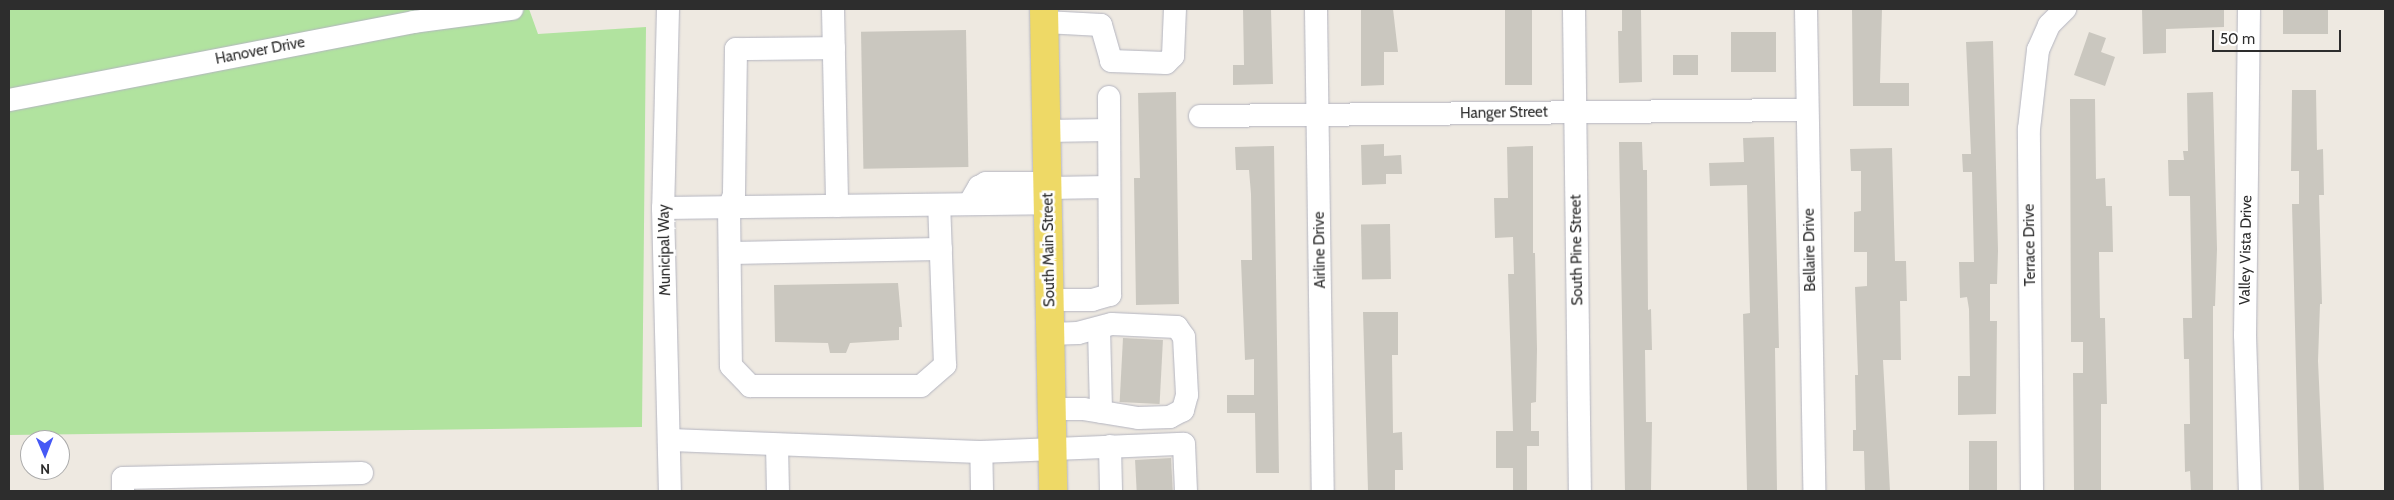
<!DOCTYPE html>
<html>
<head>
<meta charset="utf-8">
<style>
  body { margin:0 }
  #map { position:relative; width:2394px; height:500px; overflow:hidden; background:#eee9e1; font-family:Cabin,sans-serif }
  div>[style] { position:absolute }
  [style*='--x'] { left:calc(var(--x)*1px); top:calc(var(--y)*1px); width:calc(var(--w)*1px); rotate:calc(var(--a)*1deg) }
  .green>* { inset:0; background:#b1e39f }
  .building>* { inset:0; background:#cac7bf; transform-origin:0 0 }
  .roads { filter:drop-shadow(0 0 1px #b4b5c0) drop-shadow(0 0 1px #b4b5c0) }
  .minor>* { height:22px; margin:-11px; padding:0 11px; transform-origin:11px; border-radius:11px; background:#fff }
  .major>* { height:28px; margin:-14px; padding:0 14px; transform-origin:14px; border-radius:14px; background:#eed966 }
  span { translate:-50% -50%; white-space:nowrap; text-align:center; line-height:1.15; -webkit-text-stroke:5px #fff; paint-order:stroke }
  .street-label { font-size:15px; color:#2d2d2d }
  .frame { position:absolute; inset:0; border:10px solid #2d2d2d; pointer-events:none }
  .north { position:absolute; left:20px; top:430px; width:50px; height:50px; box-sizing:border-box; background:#fff; border:1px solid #ababab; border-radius:50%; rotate:179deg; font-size:14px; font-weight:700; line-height:20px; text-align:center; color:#2d2d2d }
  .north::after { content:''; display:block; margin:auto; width:18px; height:22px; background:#4659f5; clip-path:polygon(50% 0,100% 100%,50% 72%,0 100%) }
  .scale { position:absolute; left:2212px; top:30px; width:129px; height:22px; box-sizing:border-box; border:2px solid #2d2d2d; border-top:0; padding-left:6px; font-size:15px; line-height:18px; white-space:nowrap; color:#2d2d2d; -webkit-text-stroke:4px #fff; paint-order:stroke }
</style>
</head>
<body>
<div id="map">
  <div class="green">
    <div style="clip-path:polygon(9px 9px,529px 9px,538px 34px,646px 27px,642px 427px,9px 435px)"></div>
  </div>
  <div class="building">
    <div style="clip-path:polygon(1243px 9px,1271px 9px,1273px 84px,1233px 85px,1233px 65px,1244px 65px)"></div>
    <div style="clip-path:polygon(1361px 9px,1393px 9px,1398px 52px,1384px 52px,1384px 85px,1361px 86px)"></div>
    <div style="left:1505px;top:9px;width:27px;height:76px"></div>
    <div style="clip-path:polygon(1622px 9px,1641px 9px,1642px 82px,1619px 83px,1618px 31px,1622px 31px)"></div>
    <div style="clip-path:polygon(1852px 9px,1882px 9px,1880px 83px,1909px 83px,1909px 106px,1853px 106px)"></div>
    <div style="clip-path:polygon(2142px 9px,2224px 9px,2224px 27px,2166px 29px,2166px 53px,2143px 54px)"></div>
    <div style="left:2283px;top:9px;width:45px;height:25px"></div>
    <div style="left:966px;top:30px;width:137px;height:105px;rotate:89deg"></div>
    <div style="left:1776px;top:32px;width:40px;height:45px;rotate:90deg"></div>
    <div style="clip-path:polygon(2089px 32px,2106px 38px,2101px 52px,2115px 57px,2105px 86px,2074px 75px)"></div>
    <div style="clip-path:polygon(1993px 41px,1998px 251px,1997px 284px,1990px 284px,1990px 321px,1997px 321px,1996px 414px,1958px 415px,1958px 376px,1970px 376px,1969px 309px,1967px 297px,1960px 298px,1959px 262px,1974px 262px,1972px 172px,1963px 172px,1962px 154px,1971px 154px,1966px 42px)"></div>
    <div style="left:1673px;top:55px;width:25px;height:20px"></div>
    <div style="clip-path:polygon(2292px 90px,2316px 90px,2317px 150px,2323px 149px,2324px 195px,2319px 195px,2322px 304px,2320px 304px,2318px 361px,2324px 491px,2299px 491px,2292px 204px,2299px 204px,2299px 171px,2291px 171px)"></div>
    <div style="clip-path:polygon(1176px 92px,1179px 304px,1136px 305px,1134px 178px,1140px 178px,1138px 93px)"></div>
    <div style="clip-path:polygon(2213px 92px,2217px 249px,2215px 306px,2213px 306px,2213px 491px,2191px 491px,2190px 471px,2185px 472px,2184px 424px,2190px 424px,2189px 359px,2184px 359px,2183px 318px,2192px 318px,2190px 196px,2169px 196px,2168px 160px,2184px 160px,2183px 151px,2188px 151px,2187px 93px)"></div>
    <div style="clip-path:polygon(2070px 99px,2095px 99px,2096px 179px,2105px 178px,2106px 206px,2112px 206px,2113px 252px,2099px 252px,2100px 318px,2105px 318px,2107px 404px,2101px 404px,2101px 491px,2074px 491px,2073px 373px,2083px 373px,2083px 342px,2071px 342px)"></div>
    <div style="clip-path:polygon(1774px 137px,1779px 348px,1775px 348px,1777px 491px,1747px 491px,1743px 314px,1750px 313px,1747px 185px,1710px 186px,1709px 163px,1744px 162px,1743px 138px)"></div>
    <div style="clip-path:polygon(1619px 142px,1642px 142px,1643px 170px,1647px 170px,1648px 310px,1651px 309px,1652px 350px,1645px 350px,1646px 422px,1652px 422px,1651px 491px,1625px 491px)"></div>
    <div style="clip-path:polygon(1384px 144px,1384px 156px,1401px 155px,1402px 174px,1386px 174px,1386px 184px,1362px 185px,1361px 145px)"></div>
    <div style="clip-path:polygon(1274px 146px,1279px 473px,1256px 473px,1255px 413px,1227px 413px,1227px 395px,1254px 395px,1254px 359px,1245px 360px,1241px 260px,1252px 260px,1251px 194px,1249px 170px,1236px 170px,1235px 147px)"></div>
    <div style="clip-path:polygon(1533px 146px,1533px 253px,1535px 253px,1537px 349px,1536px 402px,1531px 403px,1531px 431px,1539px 431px,1539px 446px,1527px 446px,1527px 491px,1513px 491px,1513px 468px,1496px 468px,1496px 431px,1513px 431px,1508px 274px,1514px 274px,1513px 237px,1495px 238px,1494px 198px,1508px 198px,1507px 147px)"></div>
    <div style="clip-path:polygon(1892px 148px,1895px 261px,1906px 261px,1907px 301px,1900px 301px,1901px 360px,1883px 360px,1890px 491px,1865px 491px,1864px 451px,1853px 451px,1853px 430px,1856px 430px,1855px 375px,1858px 375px,1855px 287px,1867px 286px,1867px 252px,1854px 252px,1854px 212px,1861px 211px,1861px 171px,1851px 171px,1850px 149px)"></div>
    <div style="left:1390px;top:224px;width:55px;height:29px;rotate:89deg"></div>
    <div style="clip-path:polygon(898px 283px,902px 327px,899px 327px,899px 340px,850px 343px,846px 353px,830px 353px,828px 343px,775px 342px,774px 285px)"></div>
    <div style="clip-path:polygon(1363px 312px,1398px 312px,1398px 355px,1392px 355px,1393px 433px,1402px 432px,1403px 470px,1395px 470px,1395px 491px,1368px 491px)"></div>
    <div style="left:1123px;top:338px;width:40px;height:64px;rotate:3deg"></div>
    <div style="left:1969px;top:441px;width:28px;height:50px"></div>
    <div style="left:1171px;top:458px;width:33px;height:36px;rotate:87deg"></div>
  </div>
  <div class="roads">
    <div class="minor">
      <div style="--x:668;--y:9;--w:199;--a:91.4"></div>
      <div style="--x:663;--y:208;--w:283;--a:88.6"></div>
      <div style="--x:833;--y:9;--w:197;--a:88.8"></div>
      <div style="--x:1316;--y:9;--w:482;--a:89.2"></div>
      <div style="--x:1574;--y:9;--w:482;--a:89.3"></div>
      <div style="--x:1806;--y:9;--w:482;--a:89"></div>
      <div style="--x:2249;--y:9;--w:326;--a:90.7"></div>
      <div style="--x:2245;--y:335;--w:156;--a:88.2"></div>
      <div style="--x:1045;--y:22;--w:56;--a:3.1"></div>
      <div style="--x:1101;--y:25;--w:37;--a:74"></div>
      <div style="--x:1111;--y:61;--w:55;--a:2.1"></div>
      <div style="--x:1166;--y:63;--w:10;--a:-45"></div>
      <div style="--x:1173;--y:56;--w:47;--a:-87.6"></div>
      <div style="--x:834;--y:48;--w:98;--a:179.4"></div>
      <div style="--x:736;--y:49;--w:146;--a:90.8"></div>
      <div style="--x:734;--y:195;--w:13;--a:113"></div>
      <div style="--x:729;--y:207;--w:159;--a:89.3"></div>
      <div style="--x:731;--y:366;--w:28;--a:46"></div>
      <div style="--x:750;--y:386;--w:171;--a:0"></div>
      <div style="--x:921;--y:386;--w:32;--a:-41"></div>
      <div style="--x:945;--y:365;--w:160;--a:-92.1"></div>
      <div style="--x:9;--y:100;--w:412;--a:-10.9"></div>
      <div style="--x:414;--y:22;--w:99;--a:-7.6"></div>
      <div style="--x:1200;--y:116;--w:607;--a:-0.57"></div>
      <div style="--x:1046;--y:131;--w:63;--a:-0.9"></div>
      <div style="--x:1047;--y:188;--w:62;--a:-0.9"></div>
      <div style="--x:969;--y:204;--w:20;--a:-60"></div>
      <div style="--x:979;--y:187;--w:8;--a:-30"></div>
      <div style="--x:986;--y:183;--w:61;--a:0"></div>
      <div style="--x:663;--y:208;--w:385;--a:-0.7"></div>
      <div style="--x:730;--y:253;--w:211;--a:-1.1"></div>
      <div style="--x:1049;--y:300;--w:43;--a:0"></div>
      <div style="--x:1092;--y:300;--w:19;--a:-16"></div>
      <div style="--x:1110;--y:295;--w:198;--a:-90.3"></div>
      <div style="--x:1099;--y:328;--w:84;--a:88.6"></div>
      <div style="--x:1050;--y:334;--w:28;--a:-2"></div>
      <div style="--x:1078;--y:333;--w:35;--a:-15"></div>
      <div style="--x:1112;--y:324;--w:65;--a:2.6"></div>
      <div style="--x:1177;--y:327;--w:12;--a:55"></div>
      <div style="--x:1184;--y:337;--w:58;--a:87"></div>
      <div style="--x:1187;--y:395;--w:16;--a:105"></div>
      <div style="--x:1183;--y:410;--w:15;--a:152"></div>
      <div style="--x:1170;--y:417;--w:32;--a:178"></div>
      <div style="--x:1138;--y:418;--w:56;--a:-170.7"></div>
      <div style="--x:1083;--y:409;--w:32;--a:180"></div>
      <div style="--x:669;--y:440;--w:312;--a:2.2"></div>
      <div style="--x:777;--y:445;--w:46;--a:88.8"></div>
      <div style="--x:1110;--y:446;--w:45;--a:88.7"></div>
      <div style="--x:123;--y:491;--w:13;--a:-90"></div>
      <div style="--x:123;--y:478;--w:239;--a:-1.2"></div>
      <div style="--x:982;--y:491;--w:39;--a:-91"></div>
      <div style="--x:981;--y:452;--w:203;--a:-2.3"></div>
      <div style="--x:1184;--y:444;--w:47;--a:87.6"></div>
      <div style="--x:2032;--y:491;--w:362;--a:-90.5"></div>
      <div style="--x:2029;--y:129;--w:80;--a:-83.5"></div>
      <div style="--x:2038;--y:50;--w:27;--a:-66"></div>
      <div style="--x:2049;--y:25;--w:23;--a:-45"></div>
    </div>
    <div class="major">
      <div style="--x:1044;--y:9;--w:482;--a:88.9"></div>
    </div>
  </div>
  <div class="street-label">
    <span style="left:260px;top:51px;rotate:-11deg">Hanover Drive</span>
    <span style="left:1504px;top:113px;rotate:-1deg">Hanger Street</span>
    <span style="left:2030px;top:245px;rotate:-91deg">Terrace Drive</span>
    <span style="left:665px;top:250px;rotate:-91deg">Municipal Way</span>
    <span style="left:1049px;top:250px;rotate:-91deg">South Main Street</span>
    <span style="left:1320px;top:250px;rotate:-91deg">Airline Drive</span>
    <span style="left:1577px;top:250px;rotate:-91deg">South Pine Street</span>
    <span style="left:1810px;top:250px;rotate:-91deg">Bellaire Drive</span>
    <span style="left:2246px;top:250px;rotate:-89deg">Valley Vista Drive</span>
  </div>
  <div class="frame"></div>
  <div class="north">N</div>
  <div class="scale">50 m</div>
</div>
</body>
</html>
